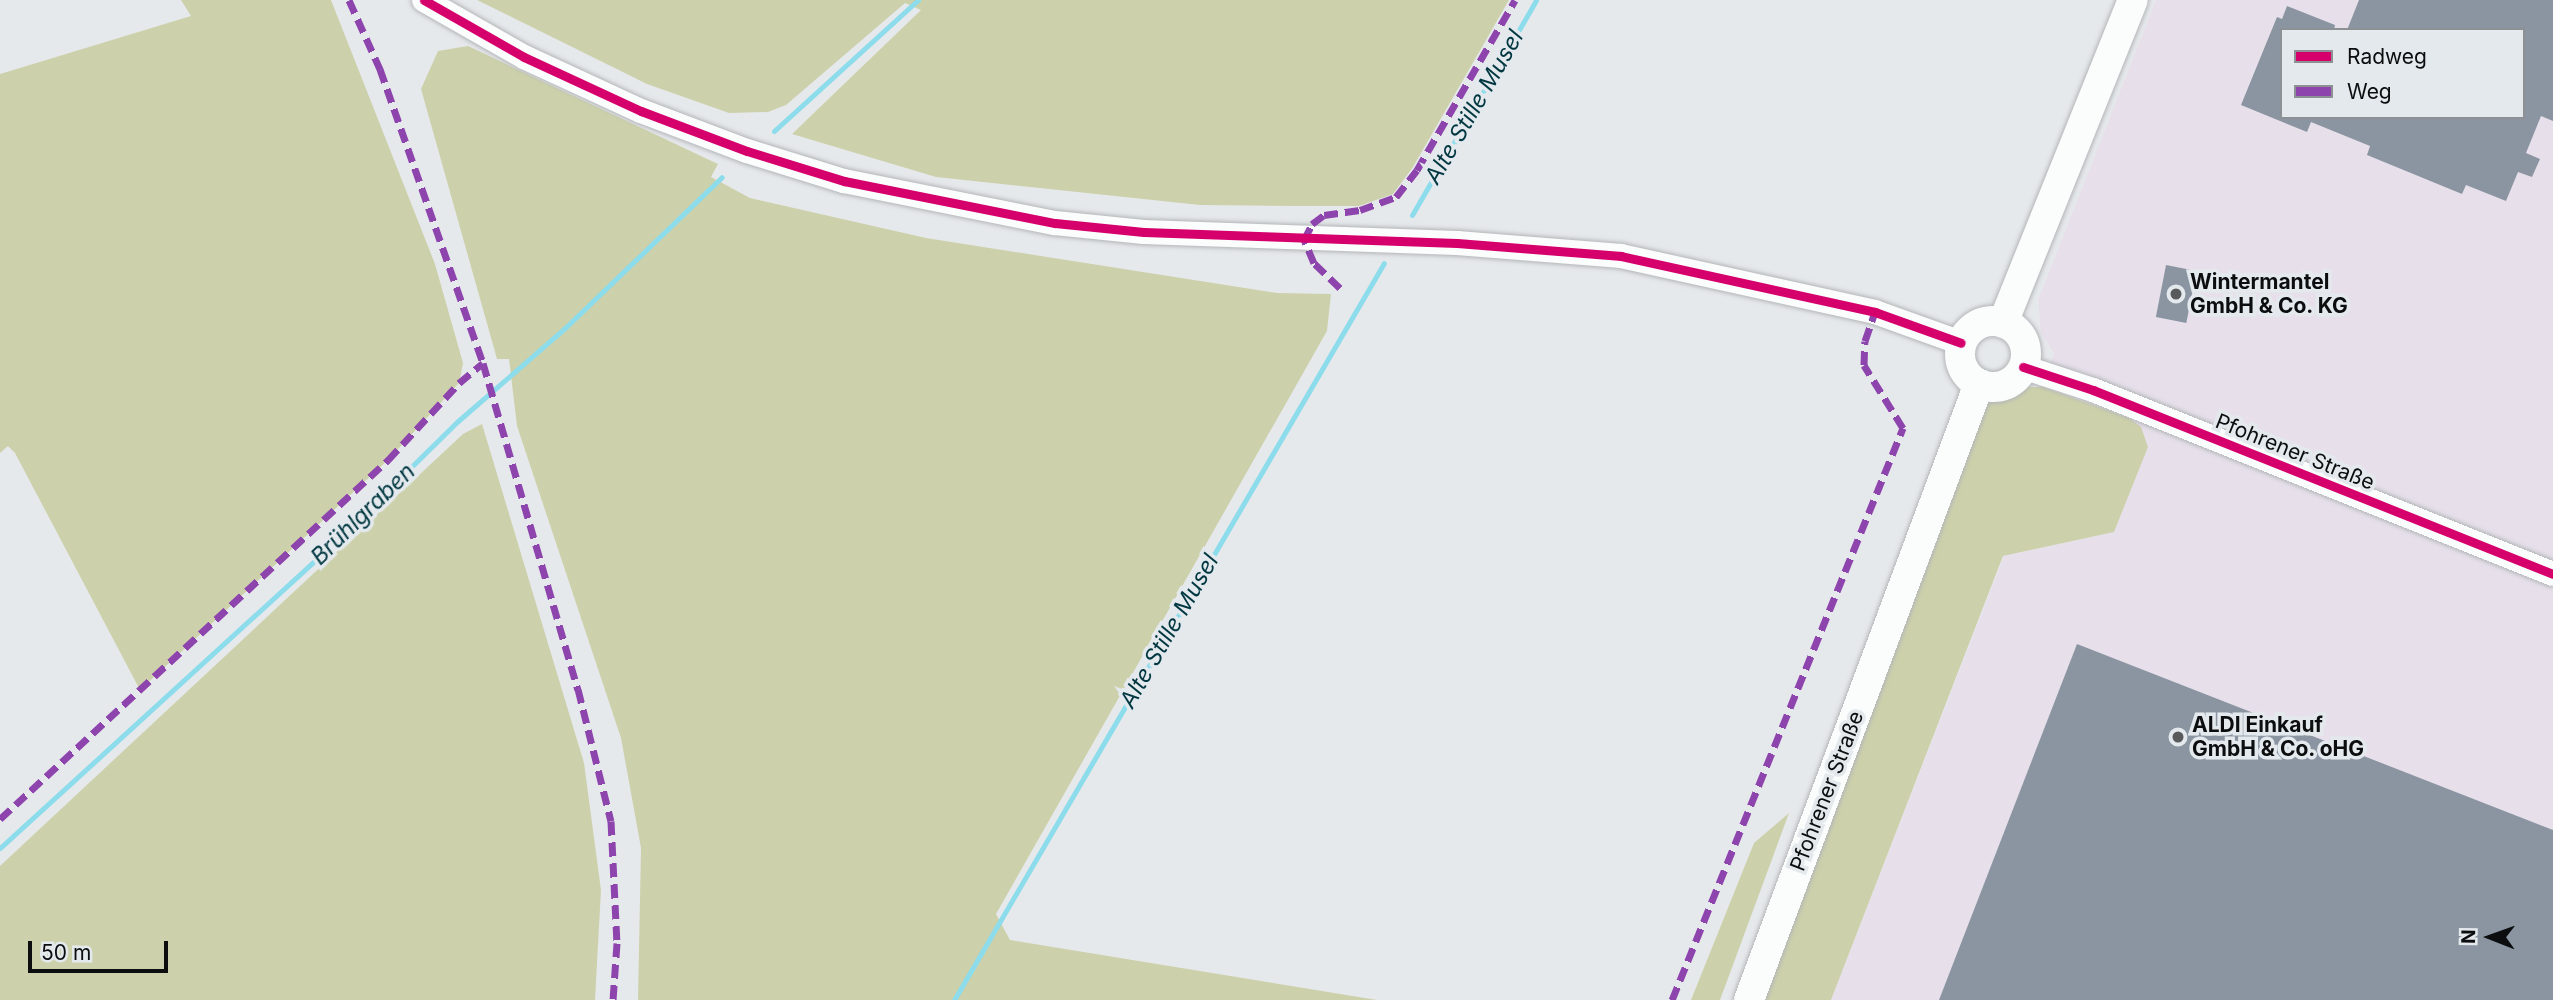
<!DOCTYPE html>
<html>
<head>
<meta charset="utf-8">
<style>
  body { margin:0 }
  #map { position:relative; width:2553px; height:1000px; overflow:hidden; background:#e6e9ec; font-family:Inter,sans-serif }
  div>[style] { position:absolute }
  [style*='--x'] { left:calc(var(--x)*1px); top:calc(var(--y)*1px); width:calc(var(--w)*1px); rotate:calc(var(--a)*1deg) }
  .industrial>* { inset:0; background:#e7e0eb }
  .green>* { inset:0; background:#cdd1ab }
  .stream>* { height:5px; margin:-2.5px; padding:0 2.5px; transform-origin:2.5px; border-radius:2.5px; background:#8cdceb }
  .building>* { inset:0; background:#8a95a1; transform-origin:0 0 }
  .roads { filter:drop-shadow(0 0 2px #b3b6b8) drop-shadow(0 0 2px #b3b6b8) }
  .minor>* { height:24px; margin:-12px; padding:0 12px; transform-origin:12px; border-radius:12px; background:#fbfcfc }
  .major>* { height:30px; margin:-15px; padding:0 15px; transform-origin:15px; border-radius:15px; background:#fbfcfc }
  .major>.ring { margin:-15px; padding:0; box-sizing:content-box; background:none; border:30px solid #fbfcfc; border-radius:50% }
  .quiet>* { height:7px; margin-top:-3.5px; transform-origin:0; background:repeating-linear-gradient(90deg,#8e44ad 0 14px,transparent 0 21px) }
  .cycleway>* { height:9px; margin:-4.5px; padding:0 4.5px; transform-origin:4.5px; border-radius:4.5px; background:#d6006c }
  .dots>* { width:19px; height:19px; translate:-50% -50%; box-sizing:border-box; border:4px solid #e4e9ee; border-radius:50% }
  span { translate:-50% -50%; white-space:nowrap; text-align:center; line-height:1.15; -webkit-text-stroke:7px #e4e9ee; paint-order:stroke }
  .poi-label { font-size:21px; color:#0b0d0e; font-weight:700 }
  .left { translate:0 -50%; text-align:left }
  .street-label { font-size:21px; color:#0b0d0e }
  .water-label { font-size:23px; color:#003740; font-style:italic }
  .legend { position:absolute; left:2280px; top:28px; width:245px; height:91px; box-sizing:border-box; background:#e4e9ee; border:2px solid #8d9194; margin:0; padding:9px 12px; list-style:none; font-size:21px; color:#0b0d0e }
  .legend li { display:flex; align-items:center; gap:14px; height:35px }
  .legend b { width:35px; border:2px solid #8d9194 }
  .north { position:absolute; left:2455px; top:902px; width:70px; height:70px; -webkit-text-stroke:5px #e4e9ee; paint-order:stroke; rotate:271deg; font-size:19px; font-weight:700; line-height:28px; text-align:center; color:#0b0d0e }
  .north::after { content:''; display:block; margin:auto; width:24px; height:32px; background:#0b0d0e; clip-path:polygon(50% 0,100% 100%,50% 72%,0 100%) }
  .scale { position:absolute; left:28px; top:941px; width:140px; height:32px; box-sizing:border-box; border:4px solid #0b0d0e; border-top:0; padding-left:9px; font-size:21px; line-height:24px; white-space:nowrap; color:#0b0d0e; -webkit-text-stroke:5px #e4e9ee; paint-order:stroke }
</style>
</head>
<body>
<div id="map">
  <div class="industrial">
    <div style="clip-path:polygon(evenodd,2156px 0,2553px 0,2553px 1000px,1831px 1000px,2004px 556px,2114px 532px,2129px 418px,2043px 387px,2054px 353px,2041px 333px,2038px 300px,2156px 0,2282px 30px,2523px 30px,2523px 117px,2282px 117px,2282px 30px)"></div>
  </div>
  <div class="green">
    <div style="clip-path:polygon(181px 0,331px 0,435px 264px,463px 363px,459px 383px,388px 460px,140px 690px,15px 453px,8px 446px,0 453px,0 74px,191px 16px)"></div>
    <div style="clip-path:polygon(477px 0,1509px 0,1413px 167px,1393px 194px,1359px 206px,1296px 206px,1200px 205px,936px 177px,792px 134px,921px 10px,905px 3px,786px 105px,768px 112px,729px 113px,647px 84px)"></div>
    <div style="clip-path:polygon(468px 46px,718px 164px,711px 177px,750px 198px,926px 238px,1277px 293px,1331px 294px,1327px 331px,996px 914px,1010px 940px,1377px 1000px,638px 1000px,641px 848px,621px 738px,517px 426px,509px 359px,497px 359px,421px 89px,438px 51px)"></div>
    <div style="clip-path:polygon(2025px 387px,2043px 387px,2129px 418px,2141px 427px,2148px 447px,2114px 532px,2003px 556px,1831px 1000px,1764px 1000px,1987px 404px)"></div>
    <div style="clip-path:polygon(482px 424px,584px 763px,601px 890px,595px 1000px,0 1000px,0 866px,463px 434px)"></div>
    <div style="clip-path:polygon(1789px 813px,1720px 1000px,1691px 1000px,1754px 843px)"></div>
  </div>
  <div class="stream">
    <div style="--x:774;--y:131;--w:195;--a:-42.3"></div>
    <div style="--x:1412;--y:215;--w:248;--a:-60"></div>
    <div style="--x:0;--y:848;--w:444;--a:-42.4"></div>
    <div style="--x:328;--y:549;--w:182;--a:-44.6"></div>
    <div style="--x:458;--y:421;--w:143;--a:-41"></div>
    <div style="--x:566;--y:327;--w:216;--a:-43.9"></div>
    <div style="--x:954;--y:1000;--w:853;--a:-59.74"></div>
  </div>
  <div class="building">
    <div style="clip-path:polygon(2359px 0,2553px 0,2553px 121px,2541px 116px,2526px 153px,2540px 159px,2532px 177px,2518px 172px,2506px 201px,2466px 185px,2462px 194px,2367px 155px,2370px 146px,2311px 122px,2307px 132px,2241px 105px,2277px 17px,2282px 19px,2287px 6px,2335px 25px,2334px 30px,2282px 30px,2282px 117px,2523px 117px,2523px 30px,2347px 30px)"></div>
    <div style="left:2166px;top:265px;width:31px;height:53px;rotate:11deg"></div>
    <div style="clip-path:polygon(2077px 644px,2553px 830px,2553px 1000px,1939px 1000px)"></div>
  </div>
  <div class="roads">
    <div class="minor">
      <div style="--x:424;--y:0;--w:115;--a:29.7"></div>
      <div style="--x:524;--y:57;--w:129;--a:24.8"></div>
      <div style="--x:641;--y:111;--w:113;--a:20.7"></div>
      <div style="--x:747;--y:151;--w:102;--a:17.2"></div>
      <div style="--x:844;--y:181;--w:215;--a:11.3"></div>
      <div style="--x:1055;--y:223;--w:89;--a:5.8"></div>
      <div style="--x:1144;--y:232;--w:313;--a:2"></div>
      <div style="--x:1457;--y:243;--w:165;--a:4.5"></div>
      <div style="--x:1621;--y:256;--w:260;--a:12.4"></div>
      <div style="--x:1875;--y:312;--w:91;--a:19.8"></div>
      <div style="--x:2023;--y:367;--w:74;--a:18.2"></div>
      <div style="--x:2093;--y:390;--w:495;--a:21.8"></div>
    </div>
    <div class="major">
      <div class="ring" style="left:1960px;top:321px;width:36px;height:36px"></div>
      <div style="--x:2003;--y:323;--w:348;--a:-68.1"></div>
      <div style="--x:1749;--y:1000;--w:658;--a:-69.53"></div>
    </div>
  </div>
  <div class="quiet">
    <div style="--x:349;--y:0;--w:76;--a:65.8"></div>
    <div style="--x:380;--y:69;--w:312;--a:70.7"></div>
    <div style="--x:483;--y:363;--w:340;--a:73.8"></div>
    <div style="--x:578;--y:689;--w:136;--a:76"></div>
    <div style="--x:611;--y:821;--w:122;--a:87.2"></div>
    <div style="--x:617;--y:943;--w:57;--a:94"></div>
    <div style="--x:1340;--y:288;--w:36;--a:-136"></div>
    <div style="--x:1314;--y:263;--w:25;--a:-113"></div>
    <div style="--x:1304;--y:240;--w:18;--a:-63"></div>
    <div style="--x:1312;--y:224;--w:15;--a:-37"></div>
    <div style="--x:1324;--y:215;--w:36;--a:-8"></div>
    <div style="--x:1360;--y:210;--w:38;--a:-20"></div>
    <div style="--x:1396;--y:197;--w:34;--a:-52"></div>
    <div style="--x:1417;--y:170;--w:196;--a:-60"></div>
    <div style="--x:0;--y:819;--w:529;--a:-42.78"></div>
    <div style="--x:388;--y:460;--w:105;--a:-47.3"></div>
    <div style="--x:459;--y:383;--w:31;--a:-40"></div>
    <div style="--x:1672;--y:1000;--w:617;--a:-68.01"></div>
    <div style="--x:1903;--y:428;--w:74;--a:-121.8"></div>
    <div style="--x:1864;--y:365;--w:24;--a:-88"></div>
    <div style="--x:1865;--y:341;--w:31;--a:-71"></div>
  </div>
  <div class="cycleway">
    <div style="--x:424;--y:0;--w:115;--a:29.7"></div>
    <div style="--x:524;--y:57;--w:129;--a:24.8"></div>
    <div style="--x:641;--y:111;--w:113;--a:20.7"></div>
    <div style="--x:747;--y:151;--w:102;--a:17.2"></div>
    <div style="--x:844;--y:181;--w:215;--a:11.3"></div>
    <div style="--x:1055;--y:223;--w:89;--a:5.8"></div>
    <div style="--x:1144;--y:232;--w:313;--a:2"></div>
    <div style="--x:1457;--y:243;--w:165;--a:4.5"></div>
    <div style="--x:1621;--y:256;--w:260;--a:12.4"></div>
    <div style="--x:1875;--y:312;--w:91;--a:19.8"></div>
    <div style="--x:2023;--y:367;--w:74;--a:18.2"></div>
    <div style="--x:2093;--y:390;--w:495;--a:21.8"></div>
  </div>
  <div class="dots">
    <div style="left:2176px;top:294px;background:#585a5c"></div>
    <div style="left:2178px;top:737px;background:#585a5c"></div>
  </div>
  <div class="poi-label">
    <span class="left" style="left:2190px;top:294px">Wintermantel<br>GmbH &amp; Co. KG</span>
    <span class="left" style="left:2192px;top:737px">ALDI Einkauf<br>GmbH &amp; Co. oHG</span>
  </div>
  <div class="street-label">
    <span style="left:2295px;top:452px;rotate:22deg">Pfohrener Straße</span>
    <span style="left:1827px;top:791px;rotate:-69deg">Pfohrener Straße</span>
  </div>
  <div class="water-label">
    <span style="left:1474px;top:107px;rotate:-60deg">Alte Stille Musel</span>
    <span style="left:363px;top:514px;rotate:-44deg">Brühlgraben</span>
    <span style="left:1169px;top:631px;rotate:-60deg">Alte Stille Musel</span>
  </div>
  <ul class="legend">
  <li><b style="height:9px;background:#d6006c"></b>Radweg</li>
  <li><b style="height:9px;background:#8e44ad"></b>Weg</li>
  </ul>
  <div class="north">N</div>
  <div class="scale">50 m</div>
</div>
</body>
</html>
